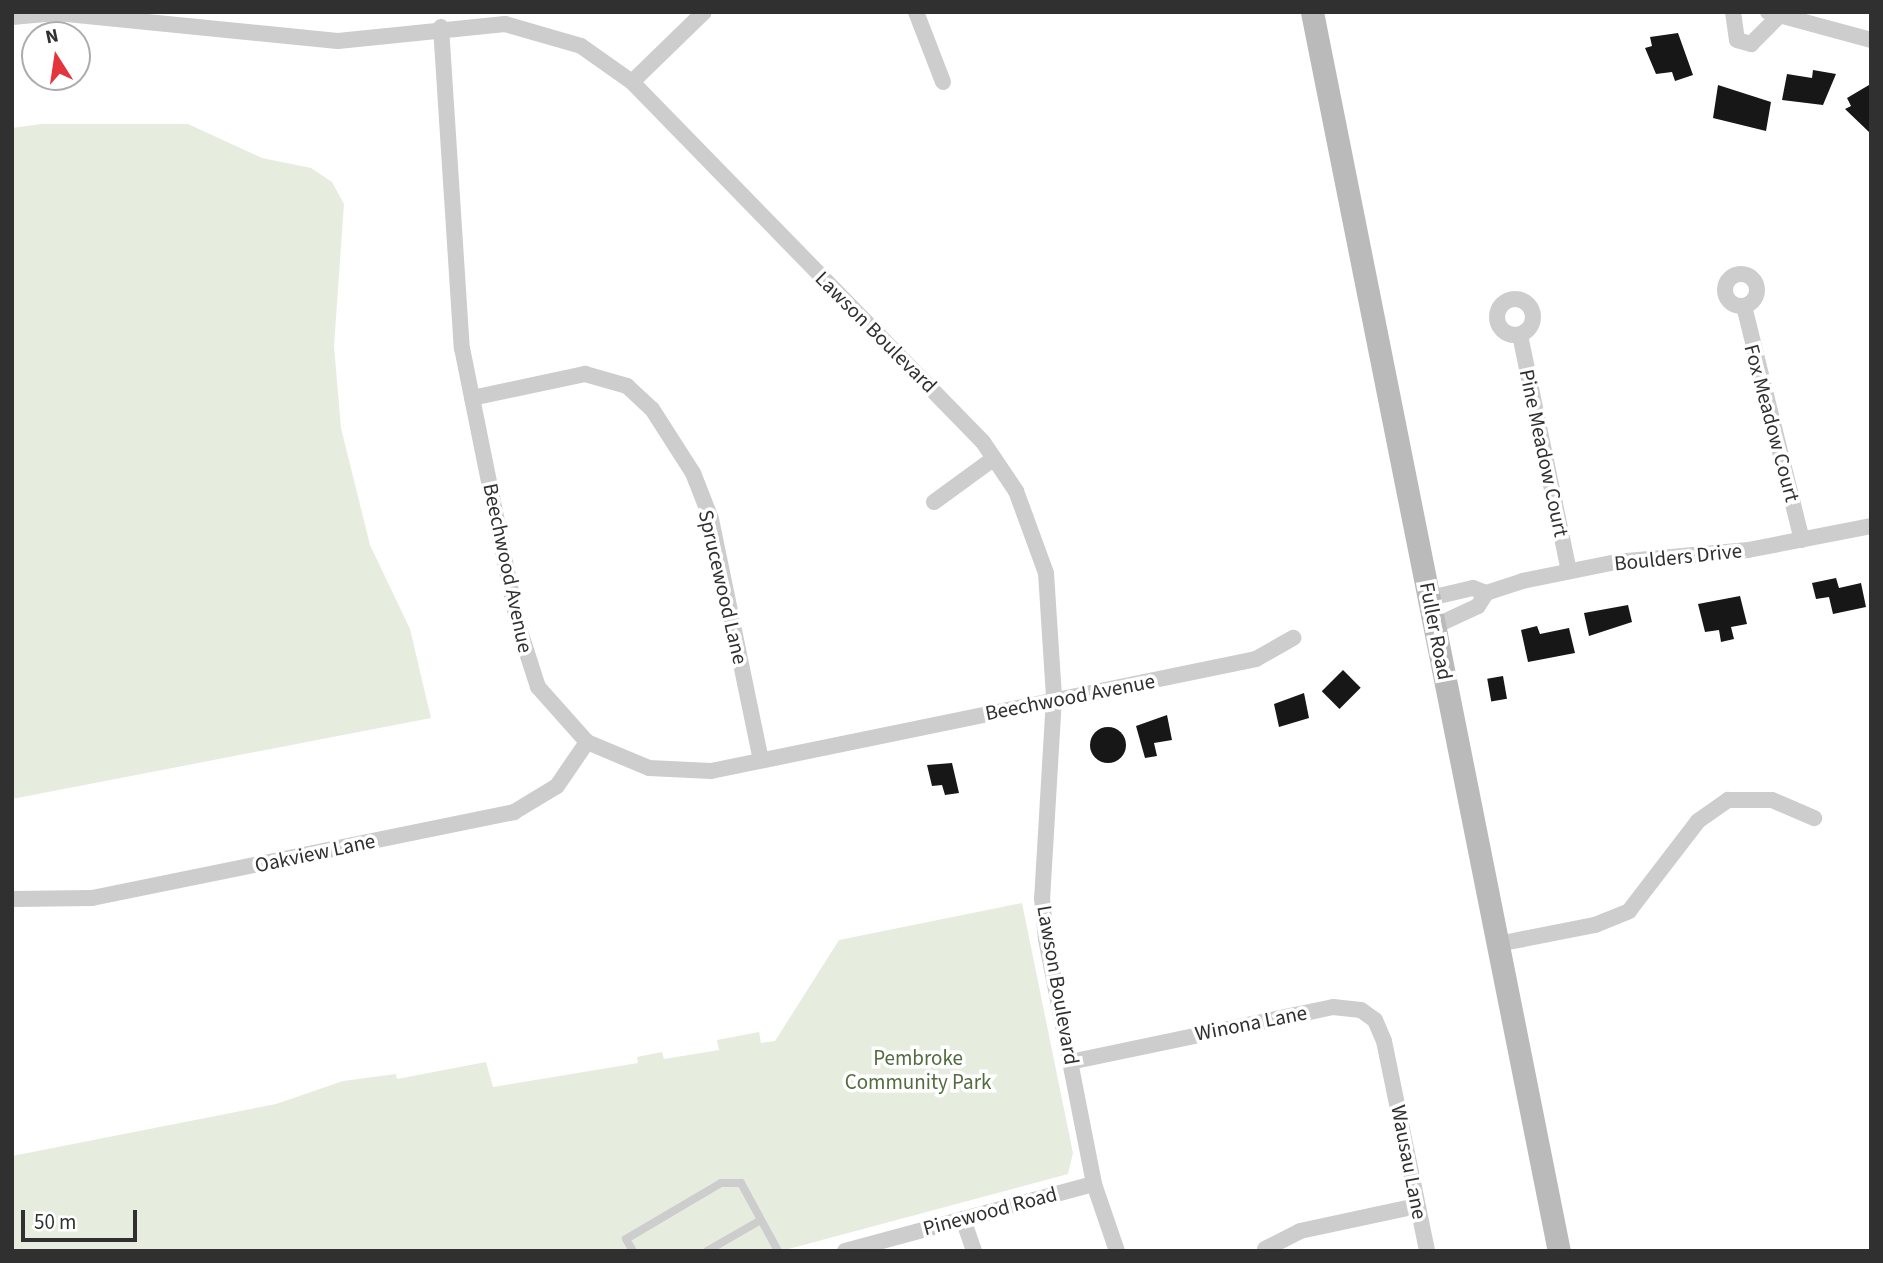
<!DOCTYPE html>
<style>
body{margin:0}
#map{position:relative;width:1883px;height:1263px;overflow:hidden;background:#fff;font-family:"Source Sans 3",sans-serif}
div>[style]{position:absolute}
.green>*{inset:0;background:#e6eddf}
.building>*{inset:0;background:#171717;transform-origin:0 0}
.round{border-radius:50%}
.lane>*{height:8px;margin:-4px;padding:0 4px;transform-origin:4px;border-radius:4px;background:#cdcdcd}
.street>*{height:16px;margin:-8px;padding:0 8px;transform-origin:8px;border-radius:8px;background:#cdcdcd}
.street>.ring{margin:-8px;padding:0;box-sizing:content-box;background:none;border:16px solid #cdcdcd;border-radius:50%}
.secondary>*{height:23px;margin:-11.5px;padding:0 11.5px;transform-origin:11.5px;border-radius:11.5px;background:#bababa}
span{translate:-50% -50%;white-space:nowrap;text-align:center;line-height:1.15;-webkit-text-stroke:7px #fff;paint-order:stroke}
.street-label{font-size:21px;color:#303030}
.park-label{font-size:21px;color:#526c3d}
.frame{position:absolute;inset:0;border:14px solid #303030;pointer-events:none}
.north{position:absolute;left:21px;top:21px;width:70px;height:70px;box-sizing:border-box;background:#fff;border:2px solid #acacac;border-radius:50%;rotate:348deg;font-size:19px;font-weight:700;line-height:28px;text-align:center;color:#303030}
.north::after{content:'';display:block;margin:auto;width:24px;height:32px;background:#e5353c;clip-path:polygon(50% 0,100% 100%,50% 72%,0 100%)}
.scale{position:absolute;left:21px;top:1210px;width:116px;height:32px;box-sizing:border-box;border:4px solid #303030;border-top:0;padding-left:9px;font-size:21px;line-height:24px;white-space:nowrap;color:#303030;-webkit-text-stroke:5px #fff;paint-order:stroke}
</style>
<div id="map">
<div class="green">
<i style="clip-path:polygon(41px 124px,188px 124px,262px 158px,311px 168px,332px 182px,344px 204px,334px 346px,341px 428px,370px 545px,410px 629px,431px 718px,12px 799px,12px 128px)"></i>
<i style="clip-path:polygon(1022px 903px,1073px 1153px,1068px 1174px,781px 1251px,12px 1251px,12px 1156px,276px 1104px,343px 1081px,396px 1074px,397px 1079px,486px 1062px,493px 1087px,638px 1063px,637px 1057px,662px 1052px,664px 1059px,719px 1050px,717px 1040px,759px 1032px,761px 1043px,775px 1041px,839px 940px)"></i>
</div>
<div class="building">
<i style="clip-path:polygon(1678px 33px,1693px 75px,1675px 81px,1672px 72px,1656px 74px,1645px 48px,1652px 46px,1650px 37px)"></i>
<i style="clip-path:polygon(1813px 70px,1836px 74px,1823px 105px,1782px 100px,1787px 74px,1812px 78px)"></i>
<i style="clip-path:polygon(1718px 85px,1771px 102px,1766px 131px,1713px 118px)"></i>
<i style="clip-path:polygon(1869px 85px,1871px 131px,1869px 132px,1845px 109px,1851px 106px,1847px 98px)"></i>
<i style="clip-path:polygon(1836px 578px,1839px 588px,1861px 583px,1866px 607px,1833px 614px,1829px 597px,1816px 599px,1812px 583px)"></i>
<i style="clip-path:polygon(1740px 596px,1747px 624px,1731px 627px,1734px 639px,1721px 642px,1719px 630px,1705px 632px,1698px 604px)"></i>
<i style="clip-path:polygon(1628px 605px,1632px 622px,1589px 636px,1584px 613px)"></i>
<i style="clip-path:polygon(1537px 626px,1540px 634px,1569px 628px,1575px 653px,1528px 662px,1521px 630px)"></i>
<i style="left:1343px;top:670px;width:25px;height:30px;rotate:45deg"></i>
<i style="left:1503px;top:676px;width:23px;height:16px;rotate:80deg"></i>
<i style="clip-path:polygon(1304px 693px,1309px 718px,1279px 727px,1274px 704px)"></i>
<i style="clip-path:polygon(1167px 715px,1172px 740px,1154px 743px,1157px 756px,1145px 758px,1136px 726px)"></i>
<i class="round" style="left:1090px;top:727px;width:36px;height:36px"></i>
<i style="clip-path:polygon(952px 763px,959px 793px,945px 795px,942px 785px,932px 786px,927px 765px)"></i>
</div>
<div class="lane">
<i style="left:633px;top:1251px;width:14px;rotate:-120deg"></i>
<i style="left:626px;top:1239px;width:110px;rotate:-30.5deg"></i>
<i style="left:721px;top:1183px;width:20px"></i>
<i style="left:741px;top:1183px;width:77px;rotate:61.4deg"></i>
<i style="left:707px;top:1251px;width:62px;rotate:-29.9deg"></i>
</div>
<div class="street">
<i style="left:916px;top:12px;width:75px;rotate:68.9deg"></i>
<i style="left:1733px;top:12px;width:28px;rotate:82deg"></i>
<i style="left:1737px;top:40px;width:15px;rotate:16deg"></i>
<i style="left:1751px;top:44px;width:37px;rotate:-45deg"></i>
<i style="left:1768px;top:12px;width:107px;rotate:15.2deg"></i>
<i style="left:12px;top:17px;width:45px;rotate:-5.1deg"></i>
<i style="left:57px;top:13px;width:282px;rotate:5.7deg"></i>
<i style="left:338px;top:41px;width:168px;rotate:-5.8deg"></i>
<i style="left:505px;top:24px;width:79px;rotate:16.1deg"></i>
<i style="left:581px;top:46px;width:62px;rotate:35.2deg"></i>
<i style="left:632px;top:82px;width:503px;rotate:45.73deg"></i>
<i style="left:983px;top:442px;width:59px;rotate:56deg"></i>
<i style="left:1016px;top:491px;width:87px;rotate:69.9deg"></i>
<i style="left:1046px;top:573px;width:125px;rotate:86.3deg"></i>
<i style="left:1054px;top:698px;width:200px;rotate:93.4deg"></i>
<i style="left:1042px;top:898px;width:41px;rotate:84.4deg"></i>
<i style="left:1046px;top:939px;width:250px;rotate:78.9deg"></i>
<i style="left:1094px;top:1184px;width:71px;rotate:71.1deg"></i>
<i style="left:441px;top:27px;width:322px;rotate:86.3deg"></i>
<i style="left:462px;top:348px;width:283px;rotate:78.6deg"></i>
<i style="left:518px;top:625px;width:65px;rotate:72.1deg"></i>
<i style="left:538px;top:687px;width:74px;rotate:48.3deg"></i>
<i style="left:587px;top:742px;width:67px;rotate:22.8deg"></i>
<i style="left:649px;top:768px;width:62px;rotate:2.8deg"></i>
<i style="left:711px;top:771px;width:556px;rotate:-11.61deg"></i>
<i style="left:1256px;top:659px;width:43px;rotate:-29.6deg"></i>
<i style="left:632px;top:82px;width:100px;rotate:-44.2deg"></i>
<i class="ring" style="left:1725px;top:274px;width:16px;height:16px"></i>
<i class="ring" style="left:1497px;top:299px;width:20px;height:20px"></i>
<i style="left:1744px;top:306px;width:241px;rotate:76.1deg"></i>
<i style="left:1520px;top:335px;width:241px;rotate:78.3deg"></i>
<i style="left:472px;top:398px;width:116px;rotate:-12deg"></i>
<i style="left:585px;top:374px;width:44px;rotate:15.9deg"></i>
<i style="left:627px;top:386px;width:34px;rotate:43deg"></i>
<i style="left:652px;top:409px;width:76px;rotate:57.4deg"></i>
<i style="left:693px;top:473px;width:49px;rotate:68.6deg"></i>
<i style="left:711px;top:519px;width:246px;rotate:78.3deg"></i>
<i style="left:934px;top:502px;width:73px;rotate:-36.1deg"></i>
<i style="left:1430px;top:598px;width:44px;rotate:-13.1deg"></i>
<i style="left:1473px;top:588px;width:14px;rotate:21deg"></i>
<i style="left:1435px;top:626px;width:47px;rotate:-24.9deg"></i>
<i style="left:1478px;top:606px;width:15px;rotate:-58deg"></i>
<i style="left:1486px;top:593px;width:38px;rotate:-18deg"></i>
<i style="left:1522px;top:581px;width:96px;rotate:-11.4deg"></i>
<i style="left:1616px;top:562px;width:133px;rotate:-5.2deg"></i>
<i style="left:1748px;top:550px;width:125px;rotate:-11deg"></i>
<i style="left:12px;top:899px;width:80px;rotate:-0.7deg"></i>
<i style="left:92px;top:898px;width:431px;rotate:-11.5deg"></i>
<i style="left:514px;top:812px;width:50px;rotate:-31.2deg"></i>
<i style="left:557px;top:786px;width:53px;rotate:-55.7deg"></i>
<i style="left:1498px;top:944px;width:99px;rotate:-11.1deg"></i>
<i style="left:1595px;top:925px;width:37px;rotate:-22deg"></i>
<i style="left:1629px;top:911px;width:113px;rotate:-52.5deg"></i>
<i style="left:1698px;top:821px;width:37px;rotate:-35deg"></i>
<i style="left:1728px;top:800px;width:44px"></i>
<i style="left:1772px;top:800px;width:46px;rotate:23.2deg"></i>
<i style="left:1070px;top:1062px;width:269px;rotate:-11.8deg"></i>
<i style="left:1333px;top:1007px;width:28px;rotate:6deg"></i>
<i style="left:1361px;top:1010px;width:17px;rotate:36deg"></i>
<i style="left:1375px;top:1020px;width:23px;rotate:67deg"></i>
<i style="left:1384px;top:1041px;width:214px;rotate:78.4deg"></i>
<i style="left:963px;top:1219px;width:34px;rotate:71deg"></i>
<i style="left:1265px;top:1249px;width:39px;rotate:-27deg"></i>
<i style="left:1300px;top:1231px;width:120px;rotate:-12.1deg"></i>
<i style="left:845px;top:1251px;width:258px;rotate:-15.1deg"></i>
</div>
<div class="secondary">
<i style="left:1312px;top:12px;width:1263px;rotate:78.73deg"></i>
</div>
<div class="street-label">
<span style="left:876px;top:332px;rotate:45deg">Lawson Boulevard</span>
<span style="left:1772px;top:423px;rotate:75deg">Fox Meadow Court</span>
<span style="left:1544px;top:453px;rotate:78deg">Pine Meadow Court</span>
<span style="left:1678px;top:557px;rotate:-6deg">Boulders Drive</span>
<span style="left:508px;top:568px;rotate:78deg">Beechwood Avenue</span>
<span style="left:723px;top:587px;rotate:77deg">Sprucewood Lane</span>
<span style="left:1436px;top:631px;rotate:79deg">Fuller Road</span>
<span style="left:1070px;top:697px;rotate:-11deg">Beechwood Avenue</span>
<span style="left:315px;top:853px;rotate:-12deg">Oakview Lane</span>
<span style="left:1058px;top:985px;rotate:80deg">Lawson Boulevard</span>
<span style="left:1251px;top:1023px;rotate:-11deg">Winona Lane</span>
<span style="left:1409px;top:1162px;rotate:79deg">Wausau Lane</span>
<span style="left:990px;top:1211px;rotate:-15deg">Pinewood Road</span>
</div>
<div class="park-label">
<span style="left:918px;top:1070px">Pembroke<br>Community Park</span>
</div>
<div class="frame"></div>
<div class="north">N</div>
<div class="scale">50 m</div>
</div>
